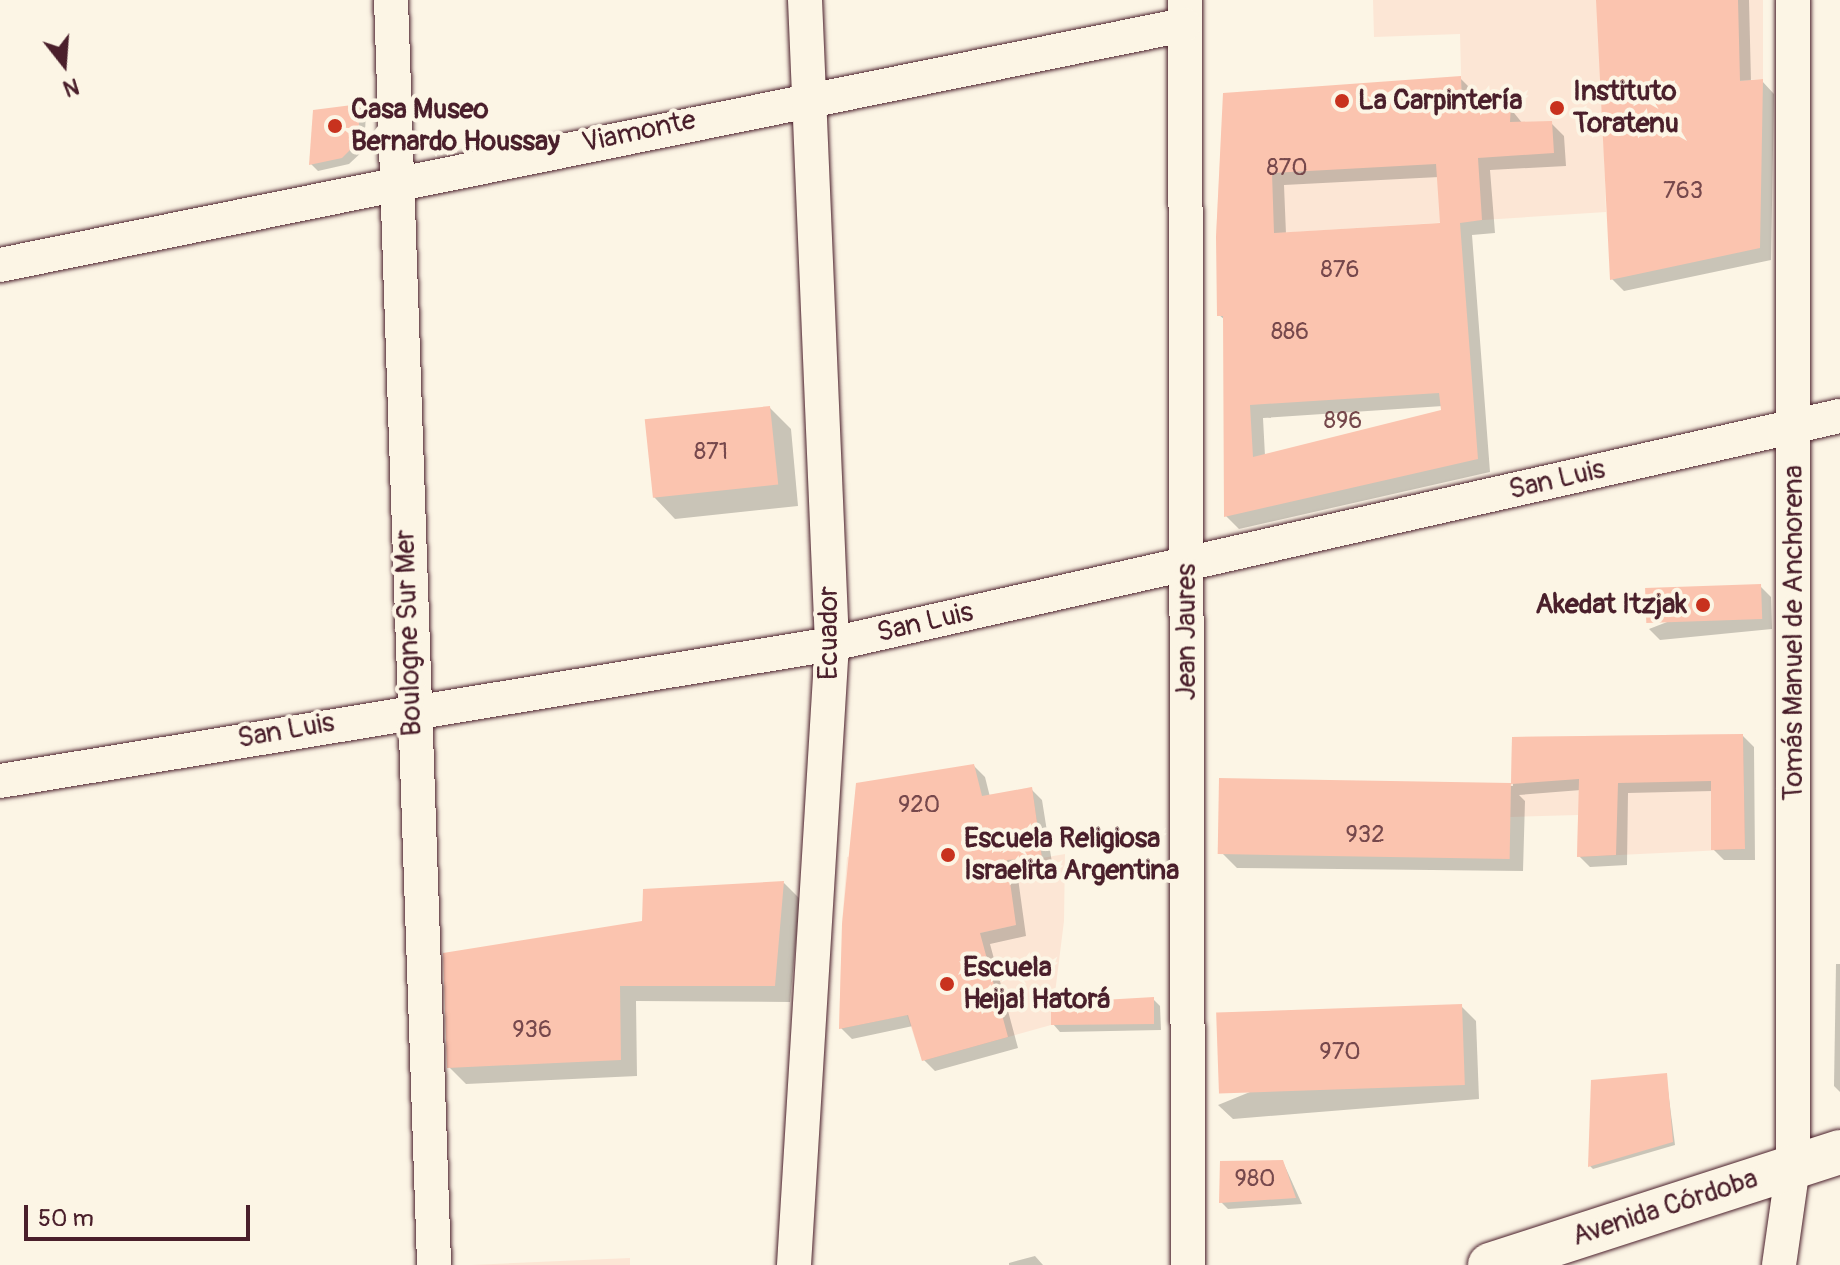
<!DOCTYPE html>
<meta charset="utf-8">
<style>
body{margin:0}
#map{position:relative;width:1840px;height:1265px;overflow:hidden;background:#fcf5e5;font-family:Pangolin,sans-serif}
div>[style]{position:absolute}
.built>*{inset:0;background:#fce6d5}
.shadow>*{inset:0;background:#0003}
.building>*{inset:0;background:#fbc4af;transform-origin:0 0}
.roads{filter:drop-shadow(0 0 2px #4a1f2b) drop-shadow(0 0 2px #4a1f2b)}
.street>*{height:34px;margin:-17px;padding:0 17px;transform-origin:17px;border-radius:17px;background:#fcf5e5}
.primary>*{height:44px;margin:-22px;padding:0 22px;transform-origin:22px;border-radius:22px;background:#fcf5e5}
.dots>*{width:22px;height:22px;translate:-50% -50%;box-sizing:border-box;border:4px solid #fcf5e5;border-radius:50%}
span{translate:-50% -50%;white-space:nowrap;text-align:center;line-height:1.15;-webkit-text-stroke:8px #fcf5e5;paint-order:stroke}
.number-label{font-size:24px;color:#76484c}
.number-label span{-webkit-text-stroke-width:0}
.poi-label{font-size:28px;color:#4a1f2b;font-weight:700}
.left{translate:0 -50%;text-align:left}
.right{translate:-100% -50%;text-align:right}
.street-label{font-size:28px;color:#4a1f2b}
.north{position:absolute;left:24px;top:24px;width:80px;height:80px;-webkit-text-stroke:6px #fcf5e5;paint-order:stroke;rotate:163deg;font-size:22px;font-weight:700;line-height:32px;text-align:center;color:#4a1f2b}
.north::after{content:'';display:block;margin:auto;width:28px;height:36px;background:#4a1f2b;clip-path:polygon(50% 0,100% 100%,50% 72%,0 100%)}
.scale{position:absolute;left:24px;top:1205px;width:226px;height:36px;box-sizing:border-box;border:4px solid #4a1f2b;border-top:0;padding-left:10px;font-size:24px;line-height:28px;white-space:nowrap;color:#4a1f2b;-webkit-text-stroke:6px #fcf5e5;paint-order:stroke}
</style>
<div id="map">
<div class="built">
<i style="clip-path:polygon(1373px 0,1763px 0,1763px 79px,1602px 88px,1606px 212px,1216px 237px,1222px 124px,1462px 109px,1460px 34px,1374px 37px)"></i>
<i style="clip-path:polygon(1743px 734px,1745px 849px,1577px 857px,1578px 815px,1510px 817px,1512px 737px)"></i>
<i style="clip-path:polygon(1032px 787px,1042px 858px,1065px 854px,1064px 921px,1051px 1025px,922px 1061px,907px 1015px,839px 1029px,841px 965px,1016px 925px,1011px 896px,842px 924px,847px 857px,997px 826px,994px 795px)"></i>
<i style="clip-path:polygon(630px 1258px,630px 1265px,471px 1265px)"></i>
</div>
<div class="shadow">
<i style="clip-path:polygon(1598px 0,1749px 0,1751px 82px,1762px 81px,1774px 94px,1771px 260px,1624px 291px,1612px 279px)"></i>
<i style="clip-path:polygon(evenodd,1460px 78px,1473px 91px,1474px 111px,1510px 108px,1523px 124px,1551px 123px,1564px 136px,1566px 166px,1490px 170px,1495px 233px,1472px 235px,1490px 472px,1239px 529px,1226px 516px,1225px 320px,1219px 315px,1225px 95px,1460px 78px,1439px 177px,1442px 225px,1286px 234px,1284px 185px,1439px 177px,1460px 78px,1443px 406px,1443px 411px,1265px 456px,1263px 418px,1443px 406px)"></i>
<i style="clip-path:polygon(359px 106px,366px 113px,364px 150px,349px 164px,318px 171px,311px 164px)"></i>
<i style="clip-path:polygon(770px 408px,791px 429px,798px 506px,675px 519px,654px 497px)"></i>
<i style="clip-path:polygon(1760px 586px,1771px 597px,1772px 629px,1660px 640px,1649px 629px)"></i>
<i style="clip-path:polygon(1743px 736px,1754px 747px,1755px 860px,1724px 860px,1713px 849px,1713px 791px,1628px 793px,1627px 865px,1590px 867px,1579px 856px,1581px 790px,1519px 795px,1525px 801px,1523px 871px,1237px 868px,1222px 853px,1221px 780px,1513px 786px,1514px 739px)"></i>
<i style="clip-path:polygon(974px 766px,985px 777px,990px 797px,1031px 789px,1042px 800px,1053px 869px,1017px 871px,1026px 936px,990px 944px,1018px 1048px,935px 1071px,924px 1060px,913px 1026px,852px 1039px,841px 1028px)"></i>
<i style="clip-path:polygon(784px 883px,800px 899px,790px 1002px,636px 1001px,637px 1076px,466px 1084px,449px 1067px,644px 923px)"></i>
<i style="clip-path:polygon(1836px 964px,1840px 964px,1840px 1092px,1834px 1086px)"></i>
<i style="clip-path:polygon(1153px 999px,1160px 1006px,1161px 1030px,1060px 1032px,1053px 1024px)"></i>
<i style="clip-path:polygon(1461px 1006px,1476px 1021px,1479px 1099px,1233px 1119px,1218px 1105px)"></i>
<i style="clip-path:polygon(1666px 1075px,1675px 1145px,1593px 1169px,1590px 1166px)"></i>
<i style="clip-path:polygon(1283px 1162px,1302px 1204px,1228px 1209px,1221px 1202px)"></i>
<i style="clip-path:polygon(1035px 1256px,1043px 1265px,1009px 1265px,1009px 1263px)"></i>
</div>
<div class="building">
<i style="clip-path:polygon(1596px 0,1738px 0,1740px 81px,1763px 79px,1760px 248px,1610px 280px)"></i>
<i style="clip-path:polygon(evenodd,1461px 76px,1462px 109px,1511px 106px,1510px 122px,1552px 121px,1554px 153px,1478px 158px,1482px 220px,1460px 223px,1478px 459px,1224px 517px,1223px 316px,1217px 316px,1216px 237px,1223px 93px,1461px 76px,1436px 164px,1440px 223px,1274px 233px,1272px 173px,1436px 164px,1461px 76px,1439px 393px,1441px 410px,1253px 457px,1250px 405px,1439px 393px)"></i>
<i style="clip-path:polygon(360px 104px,358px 142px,342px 158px,309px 165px,313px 110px)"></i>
<i style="left:770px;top:406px;width:79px;height:126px;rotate:84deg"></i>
<i style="left:1761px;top:584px;width:35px;height:116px;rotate:88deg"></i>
<i style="clip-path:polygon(1743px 734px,1745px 849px,1711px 850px,1711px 781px,1618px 783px,1616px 855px,1577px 857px,1579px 779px,1511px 784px,1512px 737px)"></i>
<i style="clip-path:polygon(974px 764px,982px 796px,1032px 787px,1042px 858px,1007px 860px,1016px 925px,980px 933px,1008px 1037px,922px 1061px,908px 1015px,839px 1029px,842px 924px,856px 783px)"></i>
<i style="left:1219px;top:778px;width:292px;height:76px;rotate:1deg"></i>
<i style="clip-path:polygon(784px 881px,775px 986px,620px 986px,621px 1060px,447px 1068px,443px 953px,642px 921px,643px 889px)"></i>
<i style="clip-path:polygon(1154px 997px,1154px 1024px,1051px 1025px,1051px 1003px)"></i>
<i style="left:1462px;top:1004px;width:81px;height:246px;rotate:88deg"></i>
<i style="clip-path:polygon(1667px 1073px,1673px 1142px,1588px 1167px,1591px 1080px)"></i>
<i style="clip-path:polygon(1283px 1160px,1296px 1198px,1219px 1203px,1220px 1161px)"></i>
</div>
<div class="roads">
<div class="street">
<i style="left:391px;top:0;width:1266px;rotate:88.05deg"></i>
<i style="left:1185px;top:0;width:1265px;rotate:89.86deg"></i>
<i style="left:0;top:265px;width:1208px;rotate:-11.46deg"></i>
<i style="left:0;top:781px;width:843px;rotate:-9.35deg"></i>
<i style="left:832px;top:644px;width:1033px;rotate:-12.75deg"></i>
<i style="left:794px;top:1265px;width:622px;rotate:-86.5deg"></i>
<i style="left:832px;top:644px;width:645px;rotate:-92.4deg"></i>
<i style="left:1779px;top:1265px;width:99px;rotate:-81.9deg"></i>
<i style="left:1793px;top:1167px;width:1167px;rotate:-90deg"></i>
</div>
<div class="primary">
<i style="left:1490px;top:1265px;width:368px;rotate:-17.9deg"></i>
</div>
</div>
<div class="dots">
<i style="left:1342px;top:101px;background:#c8321e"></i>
<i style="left:1557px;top:108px;background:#c8321e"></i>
<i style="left:335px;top:126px;background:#c8321e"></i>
<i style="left:1703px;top:605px;background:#c8321e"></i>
<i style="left:948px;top:855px;background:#c8321e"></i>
<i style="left:947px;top:984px;background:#c8321e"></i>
</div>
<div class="number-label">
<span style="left:1287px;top:168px">870</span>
<span style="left:1683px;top:191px">763</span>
<span style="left:1340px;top:270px">876</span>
<span style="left:1290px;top:332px">886</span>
<span style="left:1343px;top:421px">896</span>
<span style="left:711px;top:452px">871</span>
<span style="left:919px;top:805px">920</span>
<span style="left:1365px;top:835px">932</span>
<span style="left:532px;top:1030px">936</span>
<span style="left:1340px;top:1052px">970</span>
<span style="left:1255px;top:1179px">980</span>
</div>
<div class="poi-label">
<span class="left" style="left:1573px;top:108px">Instituto<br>Toratenu</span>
<span class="left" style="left:1358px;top:101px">La Carpintería</span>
<span class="left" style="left:351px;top:126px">Casa Museo<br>Bernardo Houssay</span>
<span class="right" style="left:1687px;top:605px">Akedat Itzjak</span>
<span class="left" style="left:964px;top:855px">Escuela Religiosa<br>Israelita Argentina</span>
<span class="left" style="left:963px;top:984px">Escuela<br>Heijal Hatorá</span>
</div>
<div class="street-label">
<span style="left:639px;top:132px;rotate:-12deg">Viamonte</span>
<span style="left:1557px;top:480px;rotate:-13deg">San Luis</span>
<span style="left:925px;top:623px;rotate:-13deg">San Luis</span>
<span style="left:1187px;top:632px;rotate:-90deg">Jean Jaures</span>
<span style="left:409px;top:633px;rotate:-92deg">Boulogne Sur Mer</span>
<span style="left:829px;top:633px;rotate:-90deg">Ecuador</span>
<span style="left:1794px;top:633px;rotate:-90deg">Tomás Manuel de Anchorena</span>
<span style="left:286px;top:731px;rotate:-10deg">San Luis</span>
<span style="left:1665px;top:1208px;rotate:-18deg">Avenida Córdoba</span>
</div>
<div class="north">N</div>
<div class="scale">50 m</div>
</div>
